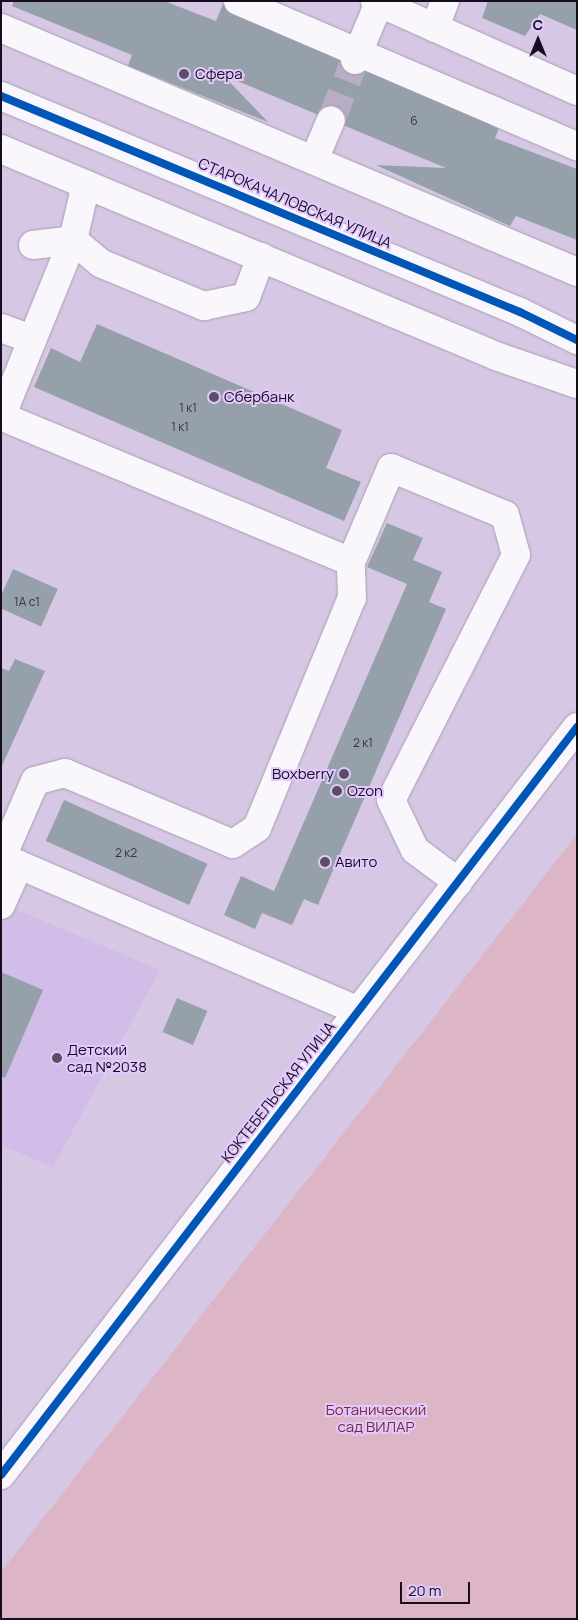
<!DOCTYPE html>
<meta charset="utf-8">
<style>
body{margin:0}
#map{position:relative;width:578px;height:1620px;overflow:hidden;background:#d6c8e4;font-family:Manrope,sans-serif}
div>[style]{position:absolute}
.built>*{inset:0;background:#d2bce8}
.green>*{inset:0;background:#dcb5c7}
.building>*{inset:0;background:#95a0ab;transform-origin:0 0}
.minor-tunnel>*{height:28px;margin-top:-14px;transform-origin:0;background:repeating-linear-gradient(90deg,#b9acc6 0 28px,transparent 0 42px)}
.path>*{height:3px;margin-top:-1.5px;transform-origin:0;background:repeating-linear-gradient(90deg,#cecad1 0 2.5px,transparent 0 6.5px)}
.roads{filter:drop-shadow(0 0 1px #a89db2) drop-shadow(0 0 1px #a89db2)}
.minor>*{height:28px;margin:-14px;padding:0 14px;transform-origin:14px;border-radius:14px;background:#f9f7fb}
.cycleway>*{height:8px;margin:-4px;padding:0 4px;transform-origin:4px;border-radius:4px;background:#0057b8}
.dots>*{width:14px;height:14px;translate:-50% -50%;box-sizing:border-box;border:2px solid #e2c9fd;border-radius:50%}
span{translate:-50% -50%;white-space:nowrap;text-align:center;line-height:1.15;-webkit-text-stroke:4px #e2c9fd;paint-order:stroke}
.number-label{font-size:12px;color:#363242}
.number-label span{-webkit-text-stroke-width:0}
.poi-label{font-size:15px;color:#170d1f}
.left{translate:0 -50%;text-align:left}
.right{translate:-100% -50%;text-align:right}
.street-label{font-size:15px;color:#170d1f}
.park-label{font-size:15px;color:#7b273f}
.frame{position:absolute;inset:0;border:2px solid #170d1f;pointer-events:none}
.north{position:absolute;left:513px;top:15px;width:50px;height:50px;-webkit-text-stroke:4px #e2c9fd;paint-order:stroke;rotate:0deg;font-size:14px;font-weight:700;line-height:20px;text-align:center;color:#170d1f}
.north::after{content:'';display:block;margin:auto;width:18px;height:22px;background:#170d1f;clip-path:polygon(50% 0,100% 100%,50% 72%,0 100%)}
.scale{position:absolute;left:400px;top:1582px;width:70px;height:22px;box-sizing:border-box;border:2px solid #170d1f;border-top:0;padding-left:6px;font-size:15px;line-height:18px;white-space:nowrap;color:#170d1f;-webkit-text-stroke:4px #e2c9fd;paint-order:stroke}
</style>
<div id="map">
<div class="built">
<i style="clip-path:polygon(1px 903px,160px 970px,53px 1167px,1px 1145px)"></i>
</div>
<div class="green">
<i style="clip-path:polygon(577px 834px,577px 1619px,1px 1619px,1px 1572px)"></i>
</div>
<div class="building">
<i style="clip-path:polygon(14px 1px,164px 1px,216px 21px,223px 4px,501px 123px,495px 138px,577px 169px,577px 240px,516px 216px,510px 226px,376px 165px,446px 168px,223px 75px,268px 122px,128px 66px,132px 55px,12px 6px)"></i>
<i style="clip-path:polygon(488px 1px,577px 1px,577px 30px,540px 14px,525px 36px,482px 18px)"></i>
<i style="clip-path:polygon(97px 324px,342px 430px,326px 468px,361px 482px,344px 521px,34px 387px,51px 348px,80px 362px)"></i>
<i style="clip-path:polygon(387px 523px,423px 538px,413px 560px,442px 572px,429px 602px,446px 609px,318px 905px,304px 899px,292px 925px,262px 913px,255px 929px,224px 915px,241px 876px,274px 891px,407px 584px,367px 567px)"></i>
<i style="left:13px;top:569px;width:49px;height:41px;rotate:24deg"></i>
<i style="clip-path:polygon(15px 659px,45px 671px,1px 768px,1px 668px,9px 671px)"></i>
<i style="left:64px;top:800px;width:157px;height:45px;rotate:24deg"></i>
<i style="clip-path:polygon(1px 972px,43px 990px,5px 1078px,1px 1076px)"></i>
<i style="left:177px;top:998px;width:33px;height:37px;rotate:23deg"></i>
</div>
<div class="minor-tunnel">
<i style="left:331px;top:120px;width:65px;rotate:-68.2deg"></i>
</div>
<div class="path">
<i style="left:1px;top:59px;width:626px;rotate:22.96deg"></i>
<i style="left:1px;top:189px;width:57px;rotate:21.6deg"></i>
<i style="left:106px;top:232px;width:76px;rotate:24.9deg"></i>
<i style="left:270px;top:306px;width:334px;rotate:23.1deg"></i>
<i style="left:535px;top:535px;width:42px;rotate:-2.7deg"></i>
<i style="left:432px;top:830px;width:224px;rotate:-49.7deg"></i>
<i style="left:202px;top:918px;width:54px;rotate:-67.2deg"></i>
<i style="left:341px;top:976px;width:121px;rotate:-59.6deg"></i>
<i style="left:61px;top:1187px;width:255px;rotate:-61.7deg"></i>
<i style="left:1px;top:1189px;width:60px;rotate:-1.9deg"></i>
<i style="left:61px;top:1187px;width:161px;rotate:-15.8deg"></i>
<i style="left:1px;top:1420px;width:508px;rotate:-52.12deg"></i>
</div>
<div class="roads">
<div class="minor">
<i style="left:238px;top:1px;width:369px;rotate:23.2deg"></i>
<i style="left:375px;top:1px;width:221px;rotate:24deg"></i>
<i style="left:1px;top:28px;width:626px;rotate:22.96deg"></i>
<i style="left:435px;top:28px;width:29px;rotate:-70deg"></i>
<i style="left:355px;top:60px;width:62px;rotate:-67.2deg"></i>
<i style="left:1px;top:96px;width:562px;rotate:22.6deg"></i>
<i style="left:520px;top:312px;width:64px;rotate:26.2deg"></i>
<i style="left:1px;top:149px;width:537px;rotate:22.69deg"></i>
<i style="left:496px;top:356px;width:86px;rotate:19.1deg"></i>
<i style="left:314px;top:160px;width:43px;rotate:-67deg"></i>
<i style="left:33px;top:245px;width:40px;rotate:-7.1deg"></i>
<i style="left:73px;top:240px;width:35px;rotate:40deg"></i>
<i style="left:100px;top:263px;width:113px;rotate:22.5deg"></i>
<i style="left:204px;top:306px;width:43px;rotate:-12.1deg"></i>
<i style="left:246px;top:297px;width:43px;rotate:-69.4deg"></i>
<i style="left:1px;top:328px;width:32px;rotate:20deg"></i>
<i style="left:1px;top:417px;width:191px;rotate:-67.9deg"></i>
<i style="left:73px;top:240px;width:57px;rotate:-76.9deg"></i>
<i style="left:3px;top:417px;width:377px;rotate:22.6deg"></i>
<i style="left:1px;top:857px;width:389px;rotate:23.3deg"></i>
<i style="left:2px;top:857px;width:83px;rotate:-66.5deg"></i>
<i style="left:35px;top:781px;width:31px;rotate:-15deg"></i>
<i style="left:65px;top:773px;width:182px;rotate:22.9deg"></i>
<i style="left:233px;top:844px;width:29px;rotate:-34deg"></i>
<i style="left:257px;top:828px;width:249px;rotate:-67.6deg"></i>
<i style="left:352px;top:598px;width:36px;rotate:-92deg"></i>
<i style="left:351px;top:562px;width:102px;rotate:-66.9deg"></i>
<i style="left:391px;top:468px;width:123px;rotate:22.4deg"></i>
<i style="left:505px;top:515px;width:41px;rotate:74.6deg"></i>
<i style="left:516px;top:555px;width:275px;rotate:117deg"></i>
<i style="left:391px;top:800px;width:55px;rotate:64.4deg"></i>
<i style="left:415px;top:850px;width:54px;rotate:36.7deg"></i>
<i style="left:1px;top:905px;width:44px;rotate:-65.8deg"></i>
<i style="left:1px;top:1475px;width:944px;rotate:-52.4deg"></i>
</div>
</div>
<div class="cycleway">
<i style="left:1px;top:96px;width:562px;rotate:22.6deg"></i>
<i style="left:520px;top:312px;width:64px;rotate:26.2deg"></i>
<i style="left:1px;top:1475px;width:944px;rotate:-52.4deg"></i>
</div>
<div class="dots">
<i style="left:184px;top:74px;background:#5a4e64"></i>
<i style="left:214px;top:397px;background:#5a4e64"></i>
<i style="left:344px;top:774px;background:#5a4e64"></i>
<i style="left:337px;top:791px;background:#5a4e64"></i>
<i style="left:325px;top:862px;background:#5a4e64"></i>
<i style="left:57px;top:1058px;background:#5a4e64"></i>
</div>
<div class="number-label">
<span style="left:414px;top:121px">6</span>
<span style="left:188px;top:408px">1 к1</span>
<span style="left:180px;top:427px">1 к1</span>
<span style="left:27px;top:602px">1А с1</span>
<span style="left:363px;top:743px">2 к1</span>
<span style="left:126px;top:853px">2 к2</span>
</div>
<div class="poi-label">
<span class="left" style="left:195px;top:74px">Сфера</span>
<span class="left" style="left:224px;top:397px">Сбербанк</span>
<span class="right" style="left:334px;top:774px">Boxberry</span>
<span class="left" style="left:347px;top:791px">Ozon</span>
<span class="left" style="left:335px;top:862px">Авито</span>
<span class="left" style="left:67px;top:1058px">Детский<br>сад №2038</span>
</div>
<div class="street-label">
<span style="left:295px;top:203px;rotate:23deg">СТАРОКАЧАЛОВСКАЯ УЛИЦА</span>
<span style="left:278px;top:1092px;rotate:-52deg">КОКТЕБЕЛЬСКАЯ УЛИЦА</span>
</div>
<div class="park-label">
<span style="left:376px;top:1418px">Ботанический<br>сад ВИЛАР</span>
</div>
<div class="frame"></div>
<div class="north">С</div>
<div class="scale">20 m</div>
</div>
